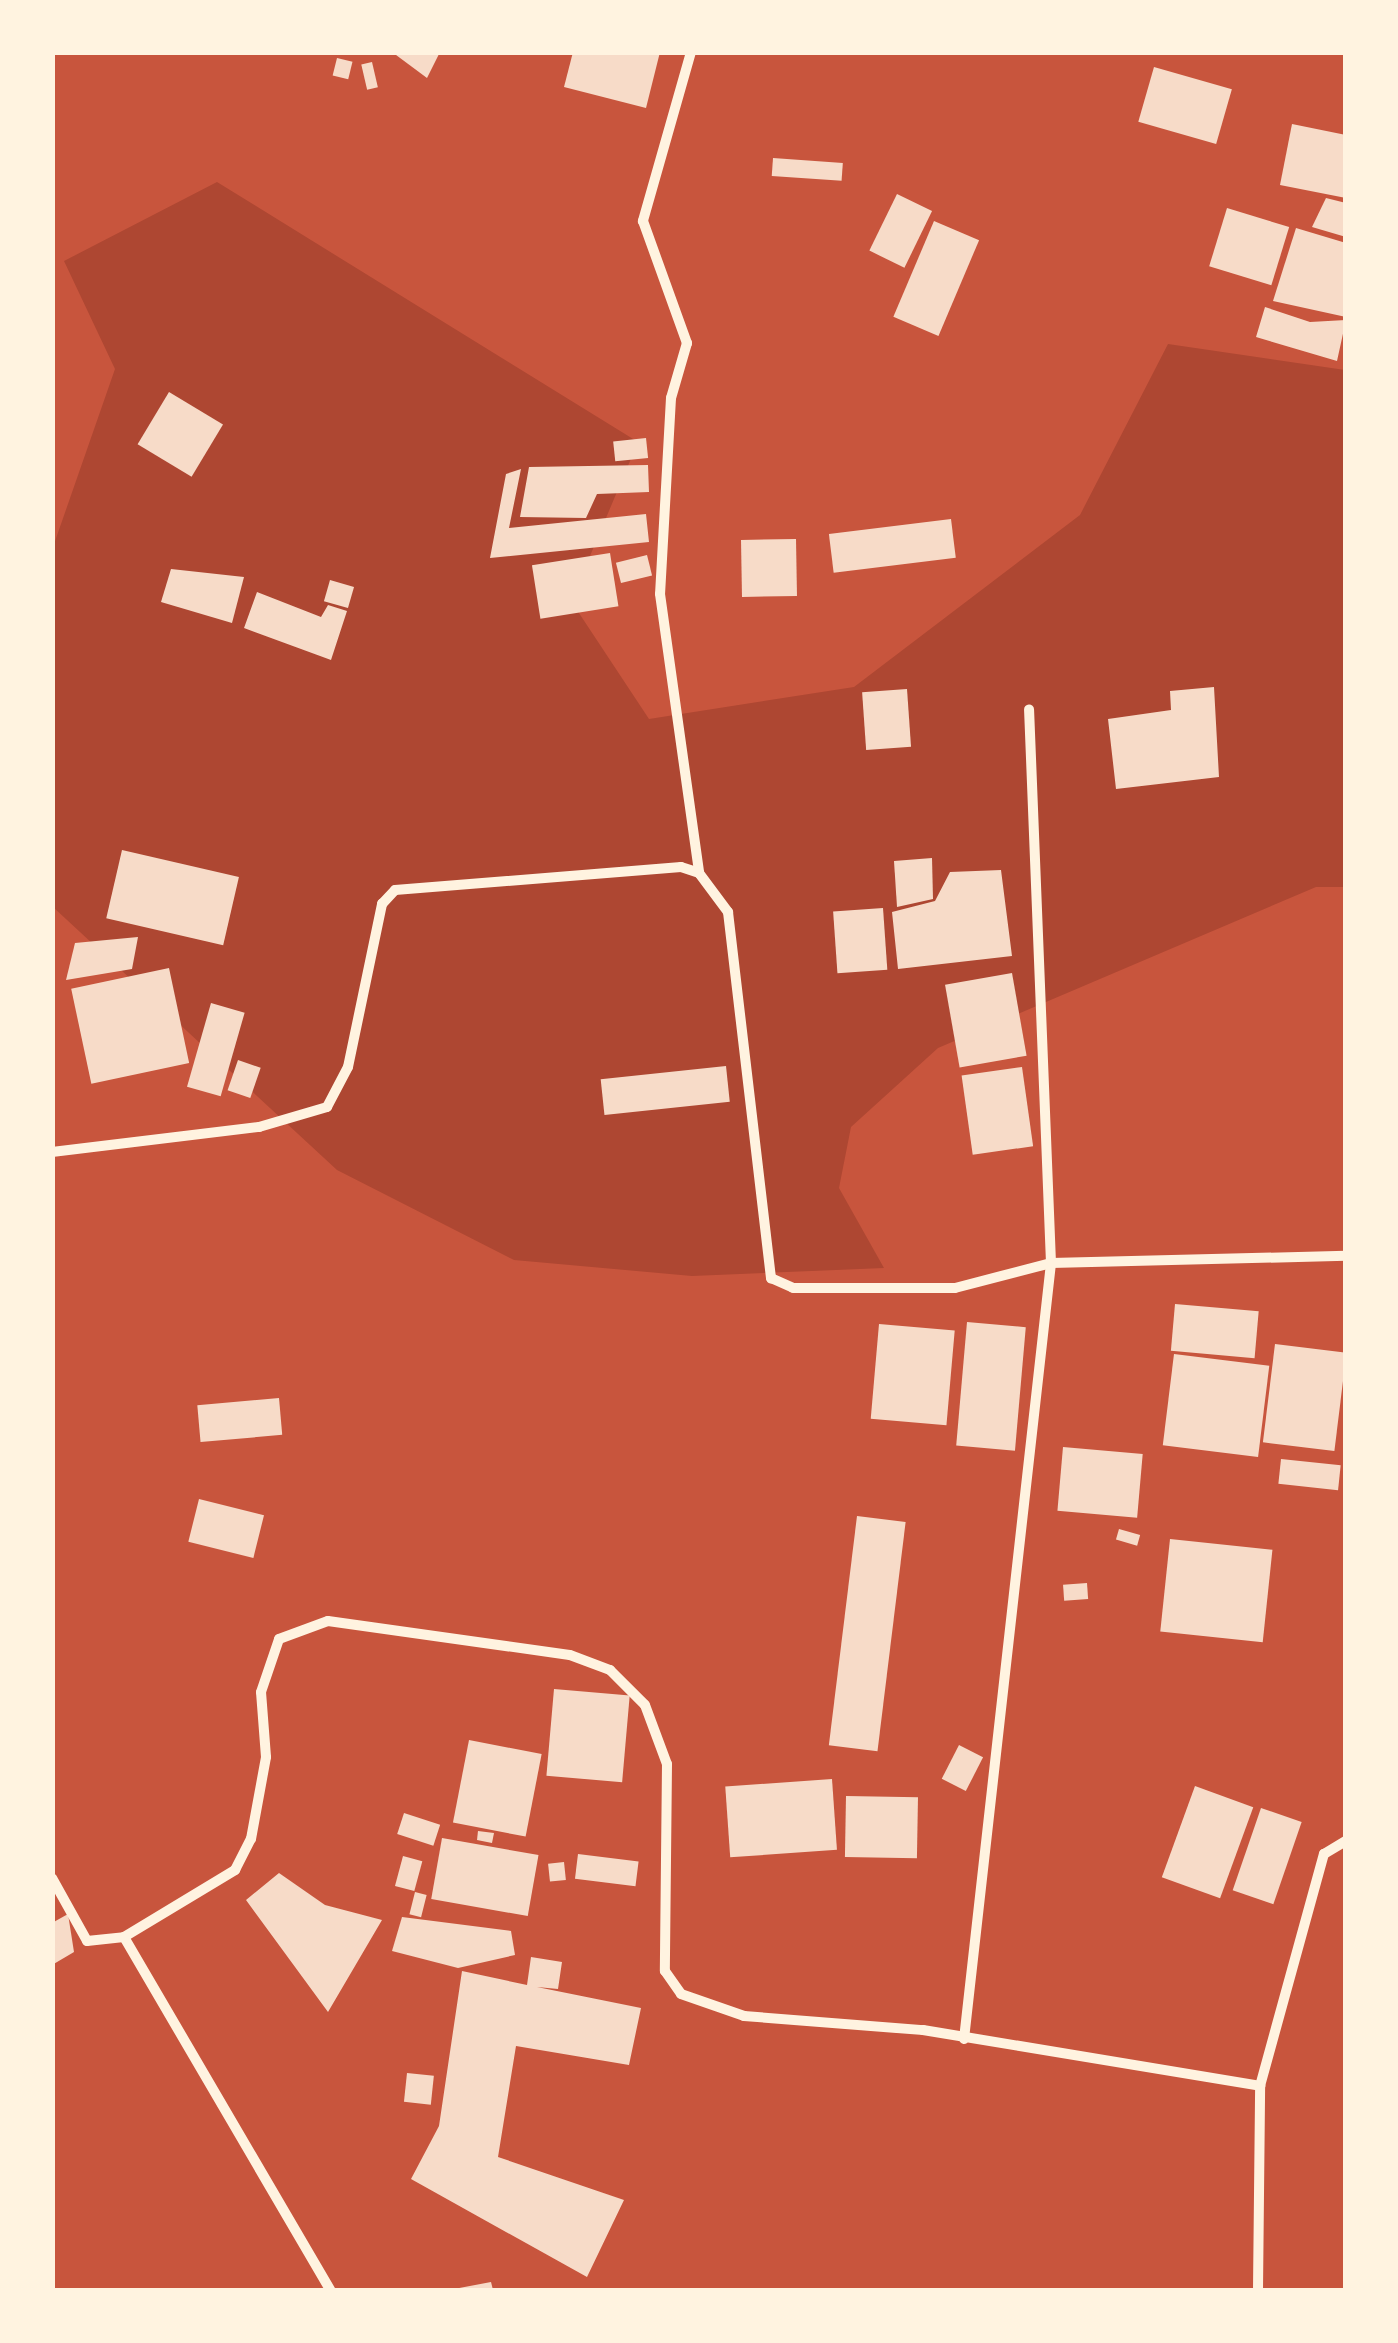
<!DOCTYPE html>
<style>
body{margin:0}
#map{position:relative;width:1398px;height:2343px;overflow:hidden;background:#c8553d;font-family:"Times New Roman",serif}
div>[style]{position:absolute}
.green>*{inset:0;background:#ae4732}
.building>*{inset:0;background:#f7dbc8;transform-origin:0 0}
.minor>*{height:10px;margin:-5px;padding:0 5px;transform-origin:5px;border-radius:5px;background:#fff3e0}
span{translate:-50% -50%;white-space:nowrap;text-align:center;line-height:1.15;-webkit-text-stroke:8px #fff3e0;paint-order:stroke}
.frame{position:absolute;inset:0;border:55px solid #fff3e0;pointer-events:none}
</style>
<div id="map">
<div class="green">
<i style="clip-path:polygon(217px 182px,638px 442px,571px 601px,649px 719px,854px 687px,1080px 515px,1168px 344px,1345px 370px,1345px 887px,1316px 887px,938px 1048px,851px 1127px,839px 1188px,884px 1268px,692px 1276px,514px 1260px,337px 1170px,53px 907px,53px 547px,115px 369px,64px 261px)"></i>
</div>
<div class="building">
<i style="clip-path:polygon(392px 52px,440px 52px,427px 78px)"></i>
<i style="clip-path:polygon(573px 52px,660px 52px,646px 108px,564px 87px)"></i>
<i style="left:337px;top:58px;width:16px;height:18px;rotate:14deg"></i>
<i style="left:372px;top:62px;width:26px;height:11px;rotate:77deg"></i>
<i style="left:1154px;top:67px;width:81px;height:57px;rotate:16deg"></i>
<i style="clip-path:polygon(1292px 124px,1346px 135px,1346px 198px,1280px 185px)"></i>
<i style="left:773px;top:158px;width:70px;height:18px;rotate:4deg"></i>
<i style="left:897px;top:194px;width:39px;height:63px;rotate:26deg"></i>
<i style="clip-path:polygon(1326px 198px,1346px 203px,1346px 237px,1312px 227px)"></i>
<i style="left:1227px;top:208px;width:65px;height:61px;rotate:17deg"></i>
<i style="left:934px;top:221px;width:49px;height:104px;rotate:23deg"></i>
<i style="clip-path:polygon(1296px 228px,1346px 243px,1346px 317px,1273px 301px)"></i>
<i style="clip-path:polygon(1265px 307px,1310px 322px,1346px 320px,1337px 361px,1256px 337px)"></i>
<i style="left:169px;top:392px;width:63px;height:61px;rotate:31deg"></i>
<i style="left:646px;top:438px;width:20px;height:33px;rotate:84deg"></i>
<i style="clip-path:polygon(648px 465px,649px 492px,597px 494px,586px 518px,520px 517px,529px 467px)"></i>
<i style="clip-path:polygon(521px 469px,509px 528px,646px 514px,649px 542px,490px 558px,506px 474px)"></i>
<i style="left:951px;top:519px;width:39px;height:123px;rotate:83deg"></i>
<i style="left:796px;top:539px;width:57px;height:55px;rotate:89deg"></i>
<i style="left:610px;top:553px;width:54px;height:79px;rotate:81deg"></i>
<i style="left:647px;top:555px;width:21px;height:32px;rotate:76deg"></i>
<i style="clip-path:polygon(171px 569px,244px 577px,232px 623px,161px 602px)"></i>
<i style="left:330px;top:580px;width:25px;height:22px;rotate:16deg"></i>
<i style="clip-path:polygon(257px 592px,321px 617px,328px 605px,347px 611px,331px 660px,244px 628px)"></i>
<i style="clip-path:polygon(1214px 687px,1219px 777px,1116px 789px,1108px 719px,1171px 710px,1170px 691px)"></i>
<i style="left:907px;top:689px;width:58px;height:45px;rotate:86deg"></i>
<i style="left:122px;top:850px;width:120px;height:70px;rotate:13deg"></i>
<i style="clip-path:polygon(932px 858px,933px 899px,897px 907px,894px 861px)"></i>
<i style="clip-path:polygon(1001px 870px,1012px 956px,898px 969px,892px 912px,935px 901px,950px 872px)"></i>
<i style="left:883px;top:908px;width:62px;height:50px;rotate:86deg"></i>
<i style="clip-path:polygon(138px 937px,132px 969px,66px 980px,75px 943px)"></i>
<i style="left:169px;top:968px;width:97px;height:100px;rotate:78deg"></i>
<i style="left:1012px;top:973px;width:84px;height:68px;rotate:80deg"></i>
<i style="left:211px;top:1003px;width:35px;height:87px;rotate:16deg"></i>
<i style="left:238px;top:1060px;width:24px;height:32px;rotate:19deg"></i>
<i style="left:726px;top:1066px;width:36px;height:126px;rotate:84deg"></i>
<i style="left:1022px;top:1067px;width:80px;height:61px;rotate:82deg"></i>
<i style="left:1175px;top:1304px;width:84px;height:47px;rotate:5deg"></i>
<i style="left:967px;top:1322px;width:59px;height:124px;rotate:5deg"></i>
<i style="left:879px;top:1324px;width:76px;height:95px;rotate:5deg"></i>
<i style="left:1275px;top:1344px;width:72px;height:99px;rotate:7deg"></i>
<i style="left:1174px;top:1354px;width:96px;height:92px;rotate:7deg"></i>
<i style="left:279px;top:1398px;width:37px;height:82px;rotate:85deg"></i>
<i style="left:1063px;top:1447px;width:80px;height:64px;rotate:5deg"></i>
<i style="left:1281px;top:1459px;width:60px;height:25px;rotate:6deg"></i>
<i style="left:199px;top:1499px;width:67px;height:44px;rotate:14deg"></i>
<i style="left:857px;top:1516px;width:49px;height:231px;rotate:7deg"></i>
<i style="left:1119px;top:1529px;width:22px;height:11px;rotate:16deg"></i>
<i style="left:1170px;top:1539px;width:103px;height:93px;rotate:6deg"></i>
<i style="left:1087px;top:1583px;width:16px;height:24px;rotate:86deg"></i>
<i style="left:554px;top:1689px;width:76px;height:87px;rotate:5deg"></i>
<i style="left:469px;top:1740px;width:74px;height:84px;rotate:11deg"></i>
<i style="left:959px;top:1745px;width:27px;height:38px;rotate:27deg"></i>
<i style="left:832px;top:1779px;width:71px;height:107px;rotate:86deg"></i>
<i style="left:1195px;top:1786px;width:62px;height:97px;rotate:20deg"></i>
<i style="left:846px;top:1796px;width:72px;height:61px;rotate:1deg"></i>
<i style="left:1261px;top:1808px;width:43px;height:87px;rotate:19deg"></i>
<i style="left:404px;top:1813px;width:38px;height:22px;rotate:18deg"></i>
<i style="clip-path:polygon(478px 1831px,494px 1833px,492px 1843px,477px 1840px)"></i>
<i style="left:442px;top:1838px;width:98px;height:62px;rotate:10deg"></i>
<i style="left:578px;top:1854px;width:61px;height:25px;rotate:7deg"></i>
<i style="left:403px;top:1856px;width:20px;height:31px;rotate:15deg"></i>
<i style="left:564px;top:1862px;width:18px;height:16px;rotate:84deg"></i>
<i style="clip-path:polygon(279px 1873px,325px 1905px,382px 1920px,328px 2012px,246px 1900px)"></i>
<i style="left:415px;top:1892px;width:12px;height:23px;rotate:14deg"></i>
<i style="clip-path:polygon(68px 1914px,74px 1952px,52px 1965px,52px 1923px)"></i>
<i style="clip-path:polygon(402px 1917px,511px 1931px,515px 1955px,458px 1968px,392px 1951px)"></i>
<i style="clip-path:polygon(531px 1957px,562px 1962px,558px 1989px,537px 1987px,641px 2008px,629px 2065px,516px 2046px,498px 2157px,624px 2200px,587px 2277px,411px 2179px,439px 2126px,462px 1971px,527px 1985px)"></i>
<i style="left:407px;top:2073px;width:27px;height:29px;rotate:6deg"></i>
<i style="clip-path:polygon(491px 2282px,493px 2290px,454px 2290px,454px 2289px)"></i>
</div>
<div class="minor">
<i style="left:691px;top:52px;width:176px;rotate:105.9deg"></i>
<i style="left:643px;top:221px;width:130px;rotate:70.2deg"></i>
<i style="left:687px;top:343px;width:57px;rotate:106.2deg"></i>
<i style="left:671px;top:398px;width:196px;rotate:93.2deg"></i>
<i style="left:660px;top:594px;width:282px;rotate:82deg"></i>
<i style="left:52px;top:1152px;width:209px;rotate:-6.9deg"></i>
<i style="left:259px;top:1127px;width:71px;rotate:-16.4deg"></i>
<i style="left:327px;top:1107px;width:45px;rotate:-62.3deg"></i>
<i style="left:348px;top:1067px;width:167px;rotate:-78.2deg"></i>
<i style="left:382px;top:904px;width:19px;rotate:-47deg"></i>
<i style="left:395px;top:890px;width:287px;rotate:-4.6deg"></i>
<i style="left:681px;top:867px;width:19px;rotate:18deg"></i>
<i style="left:699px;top:873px;width:49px;rotate:53.4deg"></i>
<i style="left:728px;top:912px;width:369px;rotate:83.3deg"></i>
<i style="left:771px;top:1278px;width:24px;rotate:24deg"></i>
<i style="left:793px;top:1288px;width:162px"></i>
<i style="left:955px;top:1288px;width:99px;rotate:-14.6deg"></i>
<i style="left:1051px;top:1263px;width:295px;rotate:-1.4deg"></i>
<i style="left:52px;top:1878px;width:72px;rotate:60.9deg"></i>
<i style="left:87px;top:1941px;width:37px;rotate:-6deg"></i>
<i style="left:124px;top:1937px;width:130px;rotate:-31.1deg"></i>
<i style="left:235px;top:1870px;width:35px;rotate:-63deg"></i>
<i style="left:251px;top:1839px;width:83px;rotate:-79.6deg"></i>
<i style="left:266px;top:1757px;width:65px;rotate:-94.4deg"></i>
<i style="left:261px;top:1692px;width:56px;rotate:-71.2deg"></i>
<i style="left:279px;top:1639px;width:52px;rotate:-20.2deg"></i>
<i style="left:328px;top:1621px;width:244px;rotate:8deg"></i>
<i style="left:570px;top:1655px;width:43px;rotate:20.6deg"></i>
<i style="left:610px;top:1670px;width:49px;rotate:45deg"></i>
<i style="left:645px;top:1705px;width:63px;rotate:69.6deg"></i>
<i style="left:667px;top:1764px;width:207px;rotate:90.6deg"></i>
<i style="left:665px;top:1971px;width:28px;rotate:55deg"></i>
<i style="left:681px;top:1994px;width:67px;rotate:19.2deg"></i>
<i style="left:744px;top:2016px;width:180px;rotate:4.5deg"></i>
<i style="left:923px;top:2030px;width:342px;rotate:9.4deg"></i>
<i style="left:124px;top:1937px;width:409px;rotate:59.7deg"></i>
<i style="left:964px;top:2039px;width:781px;rotate:-83.6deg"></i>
<i style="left:1051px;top:1263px;width:554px;rotate:-92.27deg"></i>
<i style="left:1258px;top:2290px;width:204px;rotate:-89.4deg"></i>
<i style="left:1260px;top:2086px;width:241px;rotate:-74.6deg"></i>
<i style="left:1324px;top:1854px;width:26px;rotate:-31deg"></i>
</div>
<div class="frame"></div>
</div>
